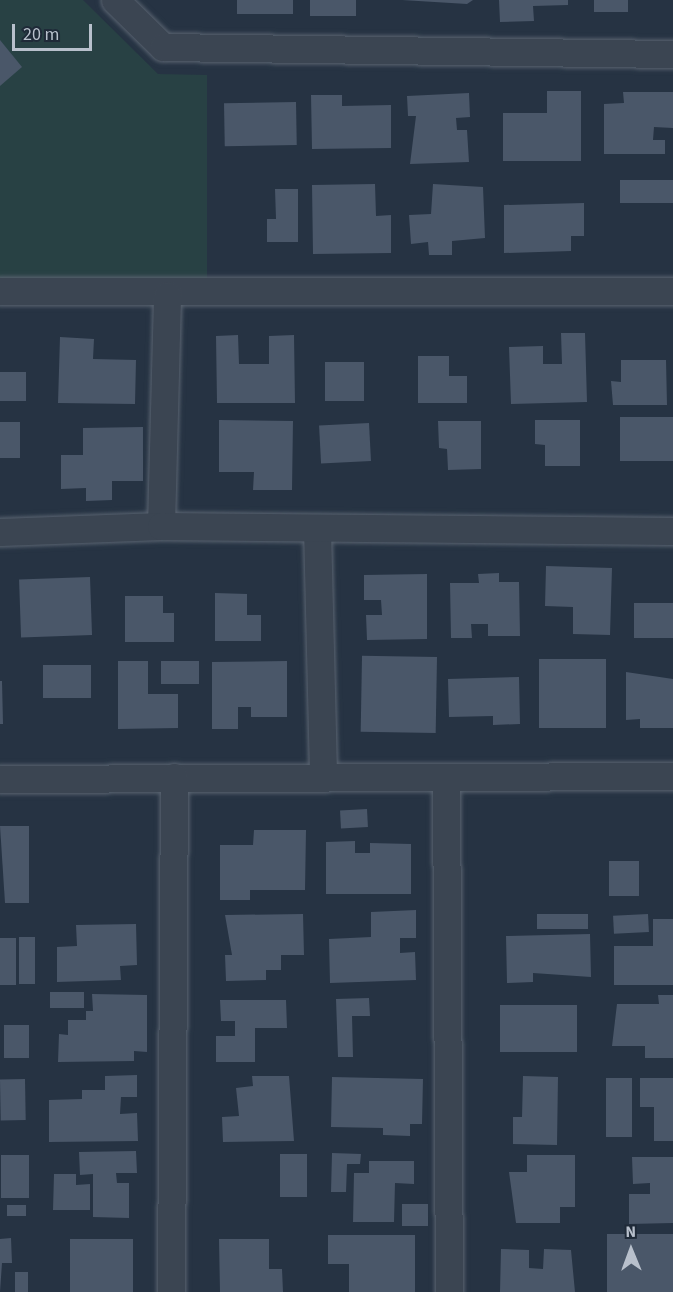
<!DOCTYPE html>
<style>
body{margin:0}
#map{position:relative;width:673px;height:1292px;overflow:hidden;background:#263343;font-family:"Source Sans 3",sans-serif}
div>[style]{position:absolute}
.green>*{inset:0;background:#284144}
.building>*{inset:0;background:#4a5769;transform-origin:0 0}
.roads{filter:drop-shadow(0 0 2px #596370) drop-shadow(0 0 2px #596370)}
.minor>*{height:27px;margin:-13.5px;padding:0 13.5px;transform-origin:13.5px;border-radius:13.5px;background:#3b4552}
span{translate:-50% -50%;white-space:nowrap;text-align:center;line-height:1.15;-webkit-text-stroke:4.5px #1f2a38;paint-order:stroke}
.north{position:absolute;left:601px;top:1220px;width:60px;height:60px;-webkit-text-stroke:4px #1f2a38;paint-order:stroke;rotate:359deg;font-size:16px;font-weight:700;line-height:24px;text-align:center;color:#b8c0cc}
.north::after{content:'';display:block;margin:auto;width:21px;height:27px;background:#b8c0cc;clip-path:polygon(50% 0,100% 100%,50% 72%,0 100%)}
.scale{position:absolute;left:12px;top:24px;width:80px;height:27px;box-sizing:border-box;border:3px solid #b8c0cc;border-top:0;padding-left:8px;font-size:18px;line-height:21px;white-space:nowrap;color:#b8c0cc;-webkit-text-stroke:4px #1f2a38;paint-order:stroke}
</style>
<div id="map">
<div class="green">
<i style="clip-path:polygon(0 0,83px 0,158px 74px,207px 75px,207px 284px,0 280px)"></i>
</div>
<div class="building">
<i style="left:237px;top:0;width:56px;height:14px"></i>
<i style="left:310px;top:0;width:46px;height:16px"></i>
<i style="clip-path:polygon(402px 0,473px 0,467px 4px)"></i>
<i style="clip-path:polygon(499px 0,568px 0,568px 5px,533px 6px,534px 21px,500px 22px)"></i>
<i style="left:594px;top:0;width:34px;height:12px"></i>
<i style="clip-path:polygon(0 40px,22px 67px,0 86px)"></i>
<i style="clip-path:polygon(547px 91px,581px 91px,581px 161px,503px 161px,503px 113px,547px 113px)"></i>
<i style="clip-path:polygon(623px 92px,673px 92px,673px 128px,654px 127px,653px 140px,665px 140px,665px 154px,604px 154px,604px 104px,624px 103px)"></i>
<i style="clip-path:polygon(469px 93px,470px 117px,456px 118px,457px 130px,467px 130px,469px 162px,410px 164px,416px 116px,408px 116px,407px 96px)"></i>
<i style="clip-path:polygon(311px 95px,342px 95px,342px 106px,391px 105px,391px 148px,312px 149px)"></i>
<i style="left:296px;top:102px;width:43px;height:72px;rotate:89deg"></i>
<i style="left:673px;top:180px;width:23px;height:53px;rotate:90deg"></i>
<i style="clip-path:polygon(375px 184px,376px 216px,391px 215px,391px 253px,313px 254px,312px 185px)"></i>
<i style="clip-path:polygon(433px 184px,483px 187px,485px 238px,452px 241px,452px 255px,429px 255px,428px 242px,411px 244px,409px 215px,431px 214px)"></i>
<i style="clip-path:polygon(275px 189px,298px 189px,298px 242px,267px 242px,267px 219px,276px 219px)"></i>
<i style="clip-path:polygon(584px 203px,584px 236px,571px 236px,571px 251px,504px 253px,504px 205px)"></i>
<i style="clip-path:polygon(561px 333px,585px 333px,587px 402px,511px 404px,509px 347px,543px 346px,543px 364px,562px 364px)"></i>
<i style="clip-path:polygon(238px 335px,239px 364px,269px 364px,269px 336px,294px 335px,295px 403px,217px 403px,216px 336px)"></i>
<i style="clip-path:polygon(60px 337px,94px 339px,93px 359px,136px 360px,135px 404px,58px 403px)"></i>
<i style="clip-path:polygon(418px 356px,449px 356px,449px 376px,467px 376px,467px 403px,418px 403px)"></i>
<i style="clip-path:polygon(621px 360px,666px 360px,667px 405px,613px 405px,611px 381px,621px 382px)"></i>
<i style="left:325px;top:362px;width:39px;height:39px"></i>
<i style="left:0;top:372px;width:26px;height:29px"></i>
<i style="left:620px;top:417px;width:53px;height:44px"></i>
<i style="clip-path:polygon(219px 420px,293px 421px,292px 490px,253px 490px,254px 472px,219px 472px)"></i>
<i style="clip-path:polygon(535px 420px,580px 420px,580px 466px,545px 466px,545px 445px,535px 444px)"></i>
<i style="clip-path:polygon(438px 421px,481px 421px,481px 469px,448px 470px,447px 449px,439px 448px)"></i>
<i style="left:0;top:422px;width:20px;height:36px"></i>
<i style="left:369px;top:423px;width:38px;height:50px;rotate:87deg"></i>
<i style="clip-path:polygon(143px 427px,143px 481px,112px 481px,112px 500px,86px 501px,86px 488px,61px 489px,61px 455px,83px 455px,83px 428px)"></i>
<i style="clip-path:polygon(546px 566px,612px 568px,610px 635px,573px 634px,573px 607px,545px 606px)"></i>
<i style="clip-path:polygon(499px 573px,499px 582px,519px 582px,520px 636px,488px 636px,488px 624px,471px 624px,472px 638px,451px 638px,450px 583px,479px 583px,478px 574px)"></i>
<i style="clip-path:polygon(427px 574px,427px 639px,367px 640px,366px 615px,382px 615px,381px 600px,364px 600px,364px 575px)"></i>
<i style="left:90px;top:577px;width:58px;height:71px;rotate:88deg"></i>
<i style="clip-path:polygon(215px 593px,247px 594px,247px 615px,261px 615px,261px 641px,215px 641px)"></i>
<i style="clip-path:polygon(125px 596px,163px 596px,163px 613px,174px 613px,174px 642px,125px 642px)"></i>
<i style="left:634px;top:603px;width:39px;height:35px"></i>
<i style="left:437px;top:657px;width:76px;height:75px;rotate:91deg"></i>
<i style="left:539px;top:659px;width:67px;height:69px"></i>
<i style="clip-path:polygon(118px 661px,148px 661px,148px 694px,178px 694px,178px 728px,118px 729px)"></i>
<i style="left:199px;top:661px;width:23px;height:38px;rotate:90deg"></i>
<i style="clip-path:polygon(287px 661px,287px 717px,251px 717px,251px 707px,238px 707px,238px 729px,212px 729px,212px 662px)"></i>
<i style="left:43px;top:665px;width:48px;height:33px"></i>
<i style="clip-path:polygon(626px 672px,673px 679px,673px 728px,640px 728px,640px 719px,626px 720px)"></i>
<i style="clip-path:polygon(519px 677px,520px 724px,493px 725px,493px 716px,449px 717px,448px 679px)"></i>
<i style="clip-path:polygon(0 681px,2px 681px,3px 724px,0 724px)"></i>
<i style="left:367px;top:809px;width:18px;height:27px;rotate:87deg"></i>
<i style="clip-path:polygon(0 826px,29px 826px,29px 903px,5px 903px)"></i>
<i style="clip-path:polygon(254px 830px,306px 830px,305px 890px,250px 890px,250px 900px,220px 900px,220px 845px,253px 845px)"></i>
<i style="clip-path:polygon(355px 841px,355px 853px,370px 853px,370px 843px,411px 844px,411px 894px,326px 894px,326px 842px)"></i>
<i style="left:609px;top:861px;width:30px;height:35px"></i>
<i style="clip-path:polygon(416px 910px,416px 938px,400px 938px,400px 953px,415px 952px,416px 980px,330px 983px,329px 939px,371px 937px,371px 912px)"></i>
<i style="clip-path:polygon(303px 914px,304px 955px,281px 955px,281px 970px,266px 970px,266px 980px,226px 981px,225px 955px,232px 955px,225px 915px)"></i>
<i style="left:588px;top:914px;width:15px;height:51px;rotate:90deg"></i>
<i style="left:648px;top:914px;width:18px;height:35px;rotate:87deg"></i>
<i style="clip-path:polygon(653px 919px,673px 919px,673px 985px,614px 985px,614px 946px,653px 946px)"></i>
<i style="clip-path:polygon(136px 924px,137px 965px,120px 966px,121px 980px,57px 982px,57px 947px,77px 946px,76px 925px)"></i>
<i style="clip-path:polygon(590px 934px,591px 977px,533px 973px,533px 982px,507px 983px,506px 936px)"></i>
<i style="left:19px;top:937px;width:16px;height:47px"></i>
<i style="left:0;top:938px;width:16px;height:47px"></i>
<i style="left:84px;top:992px;width:16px;height:34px;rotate:90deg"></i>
<i style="clip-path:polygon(92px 994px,147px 995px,147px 1052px,134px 1051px,134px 1061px,58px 1062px,59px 1034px,68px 1035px,68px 1020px,86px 1020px,86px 1011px,93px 1011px)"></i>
<i style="clip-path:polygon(658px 995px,673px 995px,673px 1058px,645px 1058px,645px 1046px,612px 1046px,617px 1004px,659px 1004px)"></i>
<i style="clip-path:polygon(369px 998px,370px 1016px,352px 1016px,353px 1057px,338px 1057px,336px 999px)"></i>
<i style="clip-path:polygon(220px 1000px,286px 1000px,287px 1028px,255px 1028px,255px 1062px,216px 1062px,216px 1036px,235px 1036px,235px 1021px,221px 1021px)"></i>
<i style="left:577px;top:1005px;width:47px;height:77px;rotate:90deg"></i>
<i style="left:4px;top:1025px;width:25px;height:33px"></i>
<i style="clip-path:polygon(137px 1075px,137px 1097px,121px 1097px,120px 1114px,137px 1113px,138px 1141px,49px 1142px,49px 1100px,82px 1099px,82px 1090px,105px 1090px,105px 1076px)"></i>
<i style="clip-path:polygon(252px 1076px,289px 1076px,294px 1141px,223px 1142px,222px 1117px,239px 1116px,236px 1088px,253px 1086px)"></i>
<i style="clip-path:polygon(523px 1076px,558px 1077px,557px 1145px,513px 1144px,513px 1117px,522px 1117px)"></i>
<i style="clip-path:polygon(332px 1077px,423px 1079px,422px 1124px,410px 1124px,410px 1136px,383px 1135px,383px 1128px,331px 1127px)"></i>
<i style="left:606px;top:1078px;width:26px;height:59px"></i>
<i style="clip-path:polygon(640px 1078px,673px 1078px,673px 1141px,654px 1141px,654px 1107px,640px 1107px)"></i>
<i style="left:25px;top:1079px;width:41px;height:25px;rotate:89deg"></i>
<i style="clip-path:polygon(136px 1151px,137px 1173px,116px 1173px,117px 1183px,129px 1183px,129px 1218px,93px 1217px,93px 1174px,80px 1175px,79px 1152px)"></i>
<i style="clip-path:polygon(332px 1153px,361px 1154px,360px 1164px,347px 1164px,346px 1192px,331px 1192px)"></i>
<i style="left:280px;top:1154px;width:27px;height:43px"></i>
<i style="left:29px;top:1155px;width:43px;height:28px;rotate:90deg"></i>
<i style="clip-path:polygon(527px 1155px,575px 1155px,575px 1207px,560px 1207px,560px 1223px,516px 1223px,509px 1172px,527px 1172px)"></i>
<i style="clip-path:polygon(632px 1157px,673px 1157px,673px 1223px,629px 1224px,629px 1194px,650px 1194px,650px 1183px,633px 1184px)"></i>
<i style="clip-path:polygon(369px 1161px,414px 1161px,414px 1184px,395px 1183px,394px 1222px,353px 1222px,354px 1173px,369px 1173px)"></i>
<i style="clip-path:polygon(54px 1174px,76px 1174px,76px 1185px,90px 1184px,90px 1210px,53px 1210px)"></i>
<i style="left:402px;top:1204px;width:26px;height:22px"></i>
<i style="left:26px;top:1205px;width:11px;height:19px;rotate:90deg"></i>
<i style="left:673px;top:1234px;width:58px;height:66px;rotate:90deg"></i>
<i style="clip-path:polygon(328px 1235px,415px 1235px,415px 1292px,349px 1292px,349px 1264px,328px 1264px)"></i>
<i style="clip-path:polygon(11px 1238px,12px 1263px,2px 1263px,0 1292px,0 1239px)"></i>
<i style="left:70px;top:1239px;width:63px;height:53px"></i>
<i style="clip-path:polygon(219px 1239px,269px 1239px,269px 1269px,282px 1269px,283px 1292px,220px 1292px)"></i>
<i style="clip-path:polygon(501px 1249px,529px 1250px,529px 1268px,543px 1269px,544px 1249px,571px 1250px,575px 1292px,500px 1292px)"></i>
<i style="left:15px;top:1272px;width:13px;height:20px"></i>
</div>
<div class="roads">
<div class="minor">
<i style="left:115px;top:0;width:67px;rotate:44.4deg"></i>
<i style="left:163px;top:47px;width:510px;rotate:0.79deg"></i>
<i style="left:0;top:291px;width:673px"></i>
<i style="left:161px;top:526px;width:231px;rotate:-88.5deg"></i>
<i style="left:317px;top:528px;width:250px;rotate:88.6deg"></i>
<i style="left:0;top:532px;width:161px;rotate:-2.1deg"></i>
<i style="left:161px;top:526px;width:512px;rotate:0.56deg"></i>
<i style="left:446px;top:778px;width:514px;rotate:89.67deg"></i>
<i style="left:0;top:779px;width:673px;rotate:-0.26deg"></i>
<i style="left:171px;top:1292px;width:515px;rotate:-89.67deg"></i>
</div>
</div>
<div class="north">N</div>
<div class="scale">20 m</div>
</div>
